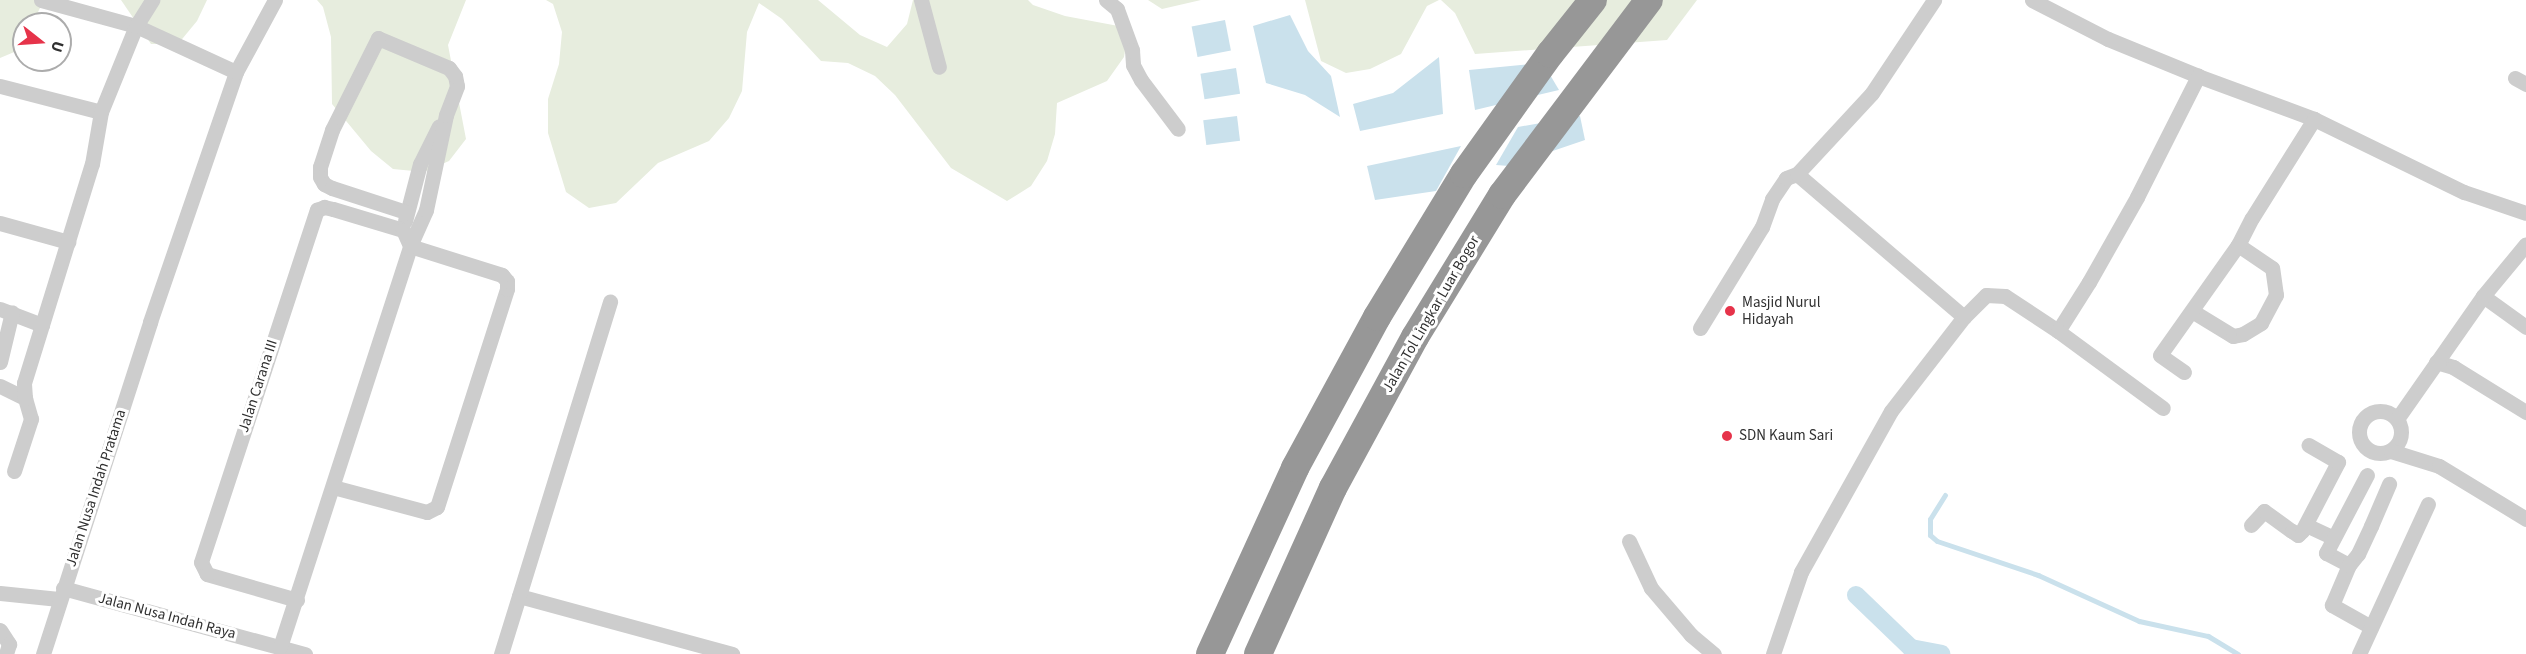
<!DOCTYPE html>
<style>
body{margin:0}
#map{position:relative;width:2526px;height:654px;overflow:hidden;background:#fff;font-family:"Source Sans 3",sans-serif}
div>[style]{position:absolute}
.green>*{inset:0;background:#e7edde}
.water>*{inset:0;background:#cae1ec;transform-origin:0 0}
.stream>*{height:5px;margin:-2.5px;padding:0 2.5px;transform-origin:2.5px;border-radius:2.5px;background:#cae1ec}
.canal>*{height:18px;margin:-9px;padding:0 9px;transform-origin:9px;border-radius:9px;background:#cae1ec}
.minor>*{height:15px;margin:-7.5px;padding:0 7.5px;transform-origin:7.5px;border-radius:7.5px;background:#cdcdcd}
.minor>.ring{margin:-7.5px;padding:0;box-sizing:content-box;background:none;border:15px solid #cdcdcd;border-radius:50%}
.motorway>*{height:28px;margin:-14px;padding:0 14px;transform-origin:14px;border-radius:14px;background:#979797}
.dots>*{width:16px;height:16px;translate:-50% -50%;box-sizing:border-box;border:3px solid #fff;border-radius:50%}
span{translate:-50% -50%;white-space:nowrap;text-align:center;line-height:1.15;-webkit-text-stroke:6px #fff;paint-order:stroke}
.poi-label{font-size:15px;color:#303030}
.left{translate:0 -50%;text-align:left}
.street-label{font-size:15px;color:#303030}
.north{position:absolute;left:12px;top:12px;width:60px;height:60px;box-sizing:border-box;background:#fff;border:2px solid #acacac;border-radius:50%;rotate:107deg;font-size:16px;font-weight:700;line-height:24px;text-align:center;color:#303030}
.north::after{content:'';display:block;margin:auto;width:21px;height:27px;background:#e6334a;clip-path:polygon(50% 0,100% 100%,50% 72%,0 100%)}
</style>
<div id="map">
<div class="green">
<i style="clip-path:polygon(0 0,44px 0,32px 24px,24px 24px,24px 39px,19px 50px,0 58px)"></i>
<i style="clip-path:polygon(121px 0,207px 0,197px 21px,178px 44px,151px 44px)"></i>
<i style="clip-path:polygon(317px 0,466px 0,448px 45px,466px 139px,449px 161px,424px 172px,393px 169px,371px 151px,332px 104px,331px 37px,323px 7px)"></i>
<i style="clip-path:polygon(546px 0,818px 0,860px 35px,887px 47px,907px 24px,913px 0,1028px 0,1033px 5px,1065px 16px,1129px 28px,1124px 57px,1107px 81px,1057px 103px,1055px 134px,1047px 161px,1031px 186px,1007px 201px,951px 168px,895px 95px,875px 76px,848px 63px,821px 61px,782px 19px,759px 3px,747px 32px,742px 91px,729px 118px,709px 141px,658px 163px,616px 203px,589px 208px,566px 192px,548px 133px,548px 99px,559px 64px,562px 32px,553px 4px)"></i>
<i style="clip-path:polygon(1148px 0,1201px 0,1162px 9px)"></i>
<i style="clip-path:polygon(1305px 0,1439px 0,1427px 6px,1401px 54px,1370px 69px,1346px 73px,1321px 61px)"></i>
<i style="clip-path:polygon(1441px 0,1697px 0,1667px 40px,1475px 54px,1455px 13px)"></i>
</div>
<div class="water">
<i style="clip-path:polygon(1290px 15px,1308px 51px,1331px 76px,1340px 117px,1305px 95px,1266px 83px,1253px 26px)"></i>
<i style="left:1225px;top:20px;width:31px;height:34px;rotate:79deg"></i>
<i style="clip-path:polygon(1439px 57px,1443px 114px,1360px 131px,1353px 104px,1393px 93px)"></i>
<i style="clip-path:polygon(1543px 63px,1559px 90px,1475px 110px,1469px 70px)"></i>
<i style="left:1236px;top:68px;width:26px;height:36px;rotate:81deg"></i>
<i style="left:1237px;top:116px;width:25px;height:34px;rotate:83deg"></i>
<i style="clip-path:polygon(1580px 116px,1585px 140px,1509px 166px,1496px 165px,1518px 127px)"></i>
<i style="clip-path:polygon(1461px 146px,1436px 191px,1375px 200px,1367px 166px)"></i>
</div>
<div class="stream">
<i style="left:1945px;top:495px;width:28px;rotate:122deg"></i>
<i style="left:1930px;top:519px;width:16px;rotate:90deg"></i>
<i style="left:1930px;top:535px;width:9px;rotate:41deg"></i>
<i style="left:1937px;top:541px;width:107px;rotate:18.6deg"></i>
<i style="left:2038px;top:575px;width:111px;rotate:24.5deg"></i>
<i style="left:2139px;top:621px;width:71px;rotate:12.3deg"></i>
<i style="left:2208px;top:636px;width:35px;rotate:31deg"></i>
</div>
<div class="canal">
<i style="left:1856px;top:595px;width:76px;rotate:43.9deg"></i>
<i style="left:1911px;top:648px;width:31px;rotate:11deg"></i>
</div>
<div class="minor">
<i style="left:41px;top:0;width:98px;rotate:15.3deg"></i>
<i style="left:136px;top:26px;width:110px;rotate:24.7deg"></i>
<i style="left:921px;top:0;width:69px;rotate:75deg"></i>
<i style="left:1106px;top:0;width:14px;rotate:39deg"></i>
<i style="left:1117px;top:9px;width:44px;rotate:69.9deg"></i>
<i style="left:1132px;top:50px;width:15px;rotate:86deg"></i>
<i style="left:1133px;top:65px;width:17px;rotate:62deg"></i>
<i style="left:1141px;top:80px;width:61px;rotate:52.9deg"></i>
<i style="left:2032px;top:0;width:85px;rotate:27.2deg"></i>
<i style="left:2108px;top:39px;width:97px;rotate:22.3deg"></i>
<i style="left:2198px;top:76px;width:124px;rotate:20.3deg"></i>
<i style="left:2314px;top:119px;width:167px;rotate:26deg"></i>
<i style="left:2464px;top:192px;width:65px;rotate:18.7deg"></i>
<i style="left:2515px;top:78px;width:13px;rotate:29deg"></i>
<i style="left:0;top:86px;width:104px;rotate:14.4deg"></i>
<i style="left:1797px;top:174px;width:220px;rotate:40.6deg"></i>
<i style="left:405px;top:221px;width:59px;rotate:-75.3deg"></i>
<i style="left:420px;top:164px;width:42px;rotate:-63.4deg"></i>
<i style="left:0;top:223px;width:71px;rotate:15.6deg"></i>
<i style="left:2483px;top:296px;width:53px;rotate:35.8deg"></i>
<i style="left:0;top:309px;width:45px;rotate:20.9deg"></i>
<i style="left:2192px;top:311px;width:48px;rotate:31.4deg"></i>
<i style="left:2233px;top:336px;width:10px;rotate:-11deg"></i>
<i style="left:2243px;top:334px;width:21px;rotate:-31deg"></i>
<i style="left:2261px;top:323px;width:32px;rotate:-62deg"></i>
<i style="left:2276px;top:295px;width:27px;rotate:-98deg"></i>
<i style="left:2272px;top:268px;width:41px;rotate:-145.9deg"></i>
<i style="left:1700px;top:328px;width:119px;rotate:-58.5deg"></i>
<i style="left:1762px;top:227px;width:30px;rotate:-70deg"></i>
<i style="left:1772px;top:199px;width:25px;rotate:-56deg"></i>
<i style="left:1786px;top:178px;width:12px;rotate:-20deg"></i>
<i style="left:1797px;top:174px;width:110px;rotate:-47.2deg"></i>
<i style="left:1872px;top:93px;width:112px;rotate:-56.3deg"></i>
<i style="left:2058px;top:331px;width:58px;rotate:-57.7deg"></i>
<i style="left:2089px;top:282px;width:98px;rotate:-60.5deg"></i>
<i style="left:2137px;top:197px;width:136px;rotate:-63.2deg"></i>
<i style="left:0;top:362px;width:51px;rotate:-76.5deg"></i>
<i style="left:2436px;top:362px;width:18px;rotate:16deg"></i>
<i style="left:2453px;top:367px;width:86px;rotate:31.7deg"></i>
<i style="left:2184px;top:372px;width:29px;rotate:-145deg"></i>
<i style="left:2160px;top:355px;width:135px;rotate:-54.7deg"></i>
<i style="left:2238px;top:245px;width:30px;rotate:-63deg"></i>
<i style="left:2252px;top:218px;width:117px;rotate:-57.9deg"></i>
<i style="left:0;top:386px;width:28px;rotate:26deg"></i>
<i class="ring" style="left:2359px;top:411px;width:27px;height:27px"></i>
<i style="left:2397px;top:419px;width:150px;rotate:-55deg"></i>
<i style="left:2483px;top:296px;width:67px;rotate:-50.4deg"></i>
<i style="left:2391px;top:451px;width:50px;rotate:17.4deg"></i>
<i style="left:2439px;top:466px;width:102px;rotate:31.3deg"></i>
<i style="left:14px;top:471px;width:55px;rotate:-71.9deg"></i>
<i style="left:31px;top:419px;width:22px;rotate:-106deg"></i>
<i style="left:25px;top:398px;width:15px;rotate:-94deg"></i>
<i style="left:24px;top:383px;width:229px;rotate:-72.8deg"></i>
<i style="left:92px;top:164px;width:53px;rotate:-80.2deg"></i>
<i style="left:101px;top:112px;width:93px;rotate:-67.9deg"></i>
<i style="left:136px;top:26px;width:31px;rotate:-58deg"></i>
<i style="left:333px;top:487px;width:97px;rotate:14.9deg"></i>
<i style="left:427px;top:512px;width:11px;rotate:-27deg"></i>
<i style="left:437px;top:507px;width:229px;rotate:-72.2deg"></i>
<i style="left:507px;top:289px;width:8px;rotate:-90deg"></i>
<i style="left:507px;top:281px;width:8px;rotate:-130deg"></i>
<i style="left:502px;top:275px;width:96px;rotate:-162.5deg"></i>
<i style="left:2251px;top:525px;width:19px;rotate:-47deg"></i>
<i style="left:2264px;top:511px;width:34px;rotate:36deg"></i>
<i style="left:2292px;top:531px;width:7px;rotate:34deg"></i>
<i style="left:2298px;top:535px;width:6px;rotate:-45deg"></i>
<i style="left:2302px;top:531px;width:78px;rotate:-62.4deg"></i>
<i style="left:2338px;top:462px;width:34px;rotate:-150deg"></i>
<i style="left:2306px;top:525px;width:29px;rotate:25deg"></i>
<i style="left:1629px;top:541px;width:52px;rotate:64.9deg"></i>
<i style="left:1651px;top:588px;width:62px;rotate:49.6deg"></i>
<i style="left:1691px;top:635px;width:30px;rotate:40deg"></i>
<i style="left:2349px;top:565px;width:26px;rotate:-152deg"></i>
<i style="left:2326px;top:553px;width:88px;rotate:-62.3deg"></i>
<i style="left:63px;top:588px;width:251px;rotate:15.3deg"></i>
<i style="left:0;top:593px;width:59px;rotate:5.8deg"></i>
<i style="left:519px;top:596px;width:221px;rotate:15.2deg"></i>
<i style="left:297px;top:600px;width:94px;rotate:-163.9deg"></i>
<i style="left:207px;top:574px;width:13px;rotate:-117deg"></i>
<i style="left:201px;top:562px;width:371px;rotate:-71.8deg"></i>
<i style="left:317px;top:210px;width:8px;rotate:-23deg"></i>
<i style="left:324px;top:207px;width:9px;rotate:13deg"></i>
<i style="left:333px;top:209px;width:73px;rotate:16.7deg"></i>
<i style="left:403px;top:230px;width:17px;rotate:66deg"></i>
<i style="left:2371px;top:627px;width:45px;rotate:-150.6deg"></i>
<i style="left:2332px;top:605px;width:43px;rotate:-67deg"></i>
<i style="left:2349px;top:565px;width:14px;rotate:-51deg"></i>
<i style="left:2358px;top:554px;width:31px;rotate:-65deg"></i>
<i style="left:2371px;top:526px;width:46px;rotate:-66.8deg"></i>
<i style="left:0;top:630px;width:17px;rotate:57deg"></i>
<i style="left:9px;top:644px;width:10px;rotate:107deg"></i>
<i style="left:280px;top:647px;width:422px;rotate:-72deg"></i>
<i style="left:410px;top:246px;width:39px;rotate:-66deg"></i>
<i style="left:426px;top:210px;width:97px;rotate:-78.1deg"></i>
<i style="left:446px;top:115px;width:31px;rotate:-69deg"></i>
<i style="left:457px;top:86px;width:10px;rotate:-101deg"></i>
<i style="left:455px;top:76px;width:10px;rotate:-127deg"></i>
<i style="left:449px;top:68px;width:77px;rotate:-157.1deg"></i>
<i style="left:378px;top:38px;width:103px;rotate:116.6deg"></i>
<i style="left:332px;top:130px;width:39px;rotate:108deg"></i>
<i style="left:320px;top:167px;width:10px;rotate:90deg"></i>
<i style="left:320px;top:177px;width:8px;rotate:60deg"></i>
<i style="left:324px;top:184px;width:9px;rotate:27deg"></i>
<i style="left:332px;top:188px;width:78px;rotate:18deg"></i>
<i style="left:43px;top:654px;width:349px;rotate:-72.1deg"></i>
<i style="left:150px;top:322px;width:264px;rotate:-71deg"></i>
<i style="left:236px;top:72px;width:82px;rotate:-61.6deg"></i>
<i style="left:501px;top:654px;width:369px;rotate:-72.8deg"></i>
<i style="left:1773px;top:654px;width:87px;rotate:-71.1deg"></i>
<i style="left:1801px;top:572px;width:184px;rotate:-60.8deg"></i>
<i style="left:1891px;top:411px;width:119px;rotate:-52.2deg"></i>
<i style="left:1964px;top:317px;width:31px;rotate:-45deg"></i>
<i style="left:1986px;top:295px;width:19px;rotate:3deg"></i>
<i style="left:2005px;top:296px;width:64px;rotate:33.4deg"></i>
<i style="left:2058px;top:331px;width:130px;rotate:36.3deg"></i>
<i style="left:2359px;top:654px;width:165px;rotate:-65.3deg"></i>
</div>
<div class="motorway">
<i style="left:1210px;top:654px;width:205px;rotate:-65.4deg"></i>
<i style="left:1295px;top:468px;width:172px;rotate:-61.5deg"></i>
<i style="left:1377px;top:317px;width:167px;rotate:-58.7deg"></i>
<i style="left:1464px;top:174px;width:148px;rotate:-54.4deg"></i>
<i style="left:1550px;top:54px;width:69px;rotate:-51.5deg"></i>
<i style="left:1258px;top:654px;width:182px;rotate:-65.7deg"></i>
<i style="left:1333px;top:488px;width:172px;rotate:-61.5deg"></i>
<i style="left:1415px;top:337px;width:167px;rotate:-58.5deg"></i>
<i style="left:1502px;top:195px;width:244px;rotate:-53deg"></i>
</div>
<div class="dots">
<i style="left:1730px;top:311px;background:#e6334a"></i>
<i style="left:1727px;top:436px;background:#e6334a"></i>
</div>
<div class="poi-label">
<span class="left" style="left:1742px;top:311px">Masjid Nurul<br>Hidayah</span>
<span class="left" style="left:1739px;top:436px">SDN Kaum Sari</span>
</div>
<div class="street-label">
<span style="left:1431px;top:314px;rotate:-60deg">Jalan Tol Lingkar Luar Bogor</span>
<span style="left:258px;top:386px;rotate:-72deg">Jalan Carana III</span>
<span style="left:96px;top:488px;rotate:-72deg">Jalan Nusa Indah Pratama</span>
<span style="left:167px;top:616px;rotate:15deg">Jalan Nusa Indah Raya</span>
</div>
<div class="north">U</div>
</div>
